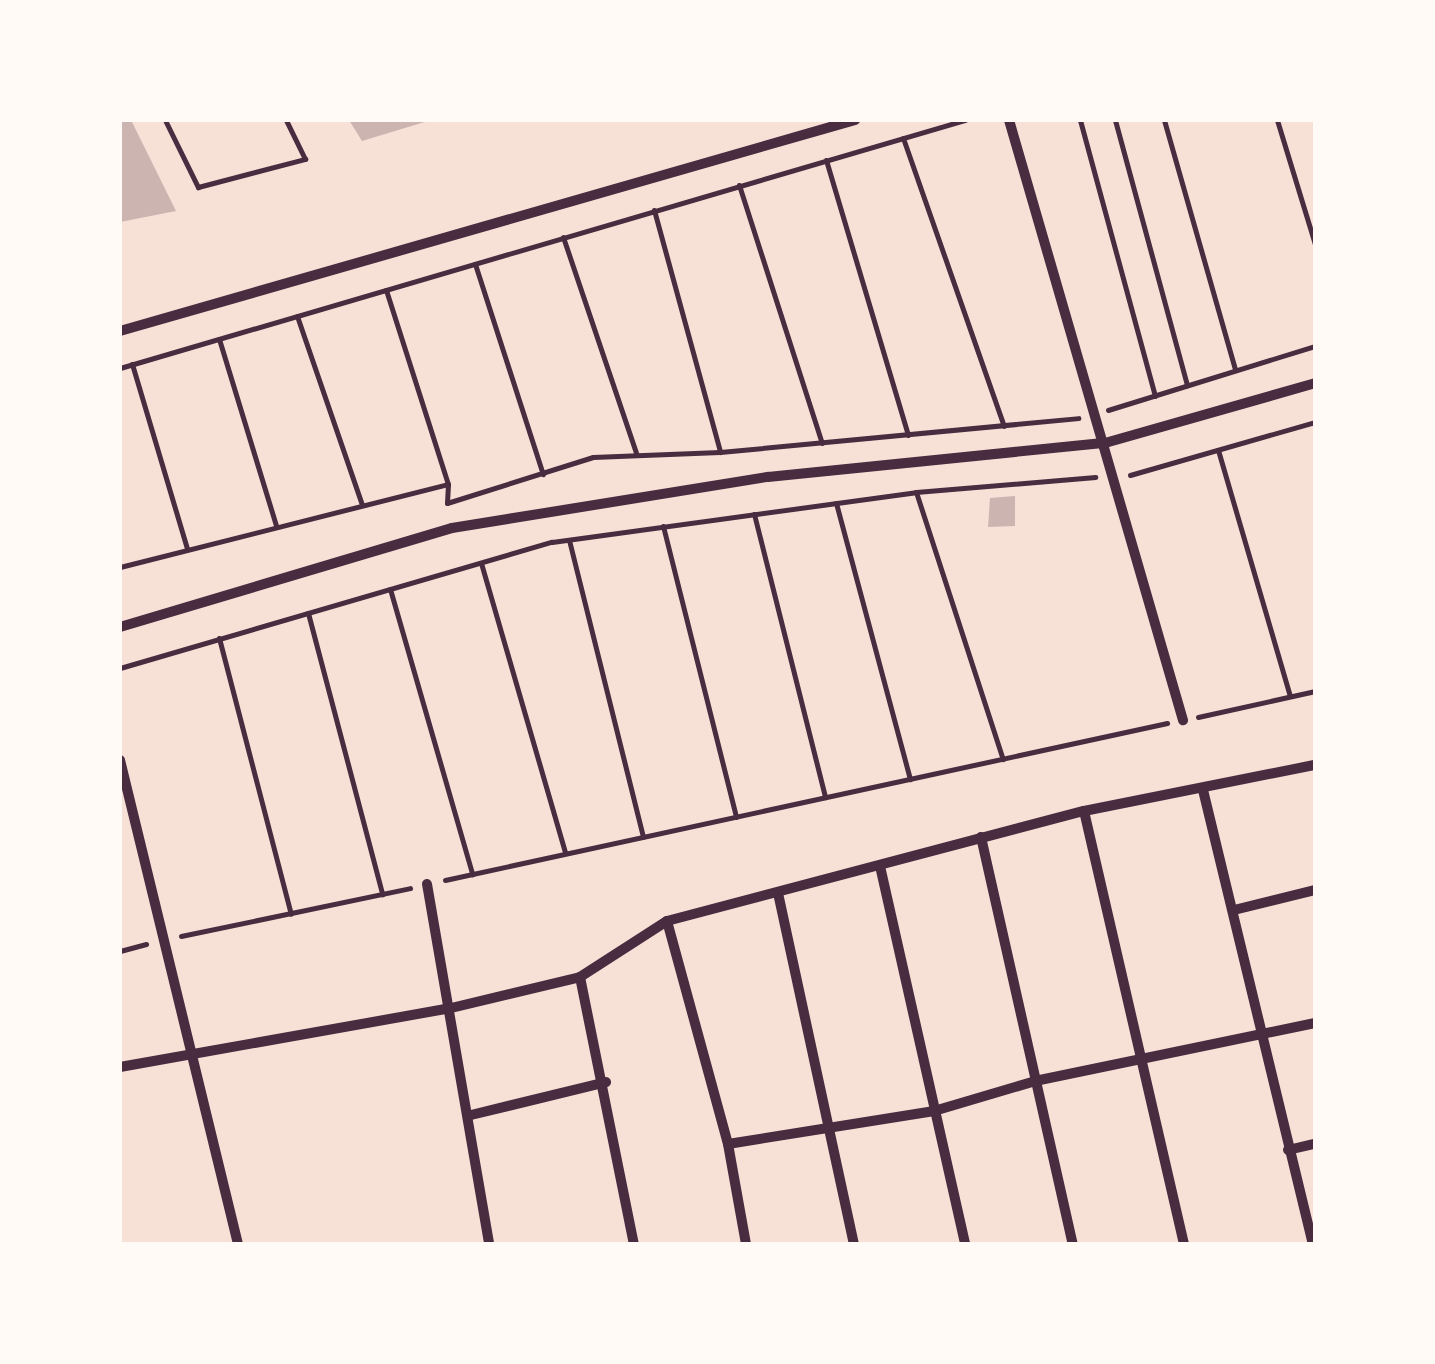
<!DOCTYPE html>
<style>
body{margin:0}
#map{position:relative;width:1435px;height:1364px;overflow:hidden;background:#f7e1d7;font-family:"Golos Text",sans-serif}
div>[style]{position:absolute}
.building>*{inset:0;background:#ccb4b1}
.path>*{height:5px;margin:-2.5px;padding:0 2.5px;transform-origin:2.5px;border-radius:2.5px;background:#4a2c40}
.minor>*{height:10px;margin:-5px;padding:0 5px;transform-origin:5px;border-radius:5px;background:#4a2c40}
span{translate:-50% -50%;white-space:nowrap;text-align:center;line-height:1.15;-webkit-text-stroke:8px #fffaf5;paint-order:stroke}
.frame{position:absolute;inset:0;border:122px solid #fffaf5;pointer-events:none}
</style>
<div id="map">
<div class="building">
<i style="clip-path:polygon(120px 120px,131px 120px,176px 211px,120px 222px)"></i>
<i style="clip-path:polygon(349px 120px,428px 120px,428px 121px,362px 141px)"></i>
<i style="clip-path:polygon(1015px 496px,1015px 526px,988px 527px,990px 498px)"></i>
</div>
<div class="path">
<i style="left:165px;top:120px;width:75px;rotate:63.8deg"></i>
<i style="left:198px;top:187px;width:111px;rotate:-14.7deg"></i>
<i style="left:305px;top:159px;width:43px;rotate:-116deg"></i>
<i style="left:1080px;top:120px;width:286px;rotate:74.8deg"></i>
<i style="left:1115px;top:120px;width:275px;rotate:74.8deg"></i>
<i style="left:1164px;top:120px;width:260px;rotate:74.1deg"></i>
<i style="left:1277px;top:120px;width:130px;rotate:73deg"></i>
<i style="left:903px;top:138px;width:305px;rotate:70.7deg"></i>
<i style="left:826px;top:160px;width:287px;rotate:73.4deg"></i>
<i style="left:739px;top:185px;width:271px;rotate:72.2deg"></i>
<i style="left:654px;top:210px;width:251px;rotate:74.7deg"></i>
<i style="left:563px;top:237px;width:230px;rotate:71.3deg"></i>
<i style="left:475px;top:264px;width:221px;rotate:72.1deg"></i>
<i style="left:386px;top:290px;width:204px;rotate:72.3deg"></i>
<i style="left:297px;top:316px;width:200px;rotate:71deg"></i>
<i style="left:219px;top:339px;width:195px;rotate:73deg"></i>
<i style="left:132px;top:364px;width:192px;rotate:73.4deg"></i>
<i style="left:120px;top:368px;width:881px;rotate:-16.36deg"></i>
<i style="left:1108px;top:410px;width:217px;rotate:-17.2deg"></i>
<i style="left:1218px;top:450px;width:256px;rotate:73.7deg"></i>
<i style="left:1130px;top:475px;width:192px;rotate:-16deg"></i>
<i style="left:916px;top:492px;width:281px;rotate:72deg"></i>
<i style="left:836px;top:503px;width:286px;rotate:75deg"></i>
<i style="left:754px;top:514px;width:292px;rotate:75.9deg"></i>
<i style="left:663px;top:526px;width:300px;rotate:75.9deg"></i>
<i style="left:569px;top:540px;width:306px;rotate:76deg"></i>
<i style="left:481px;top:563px;width:302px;rotate:73.8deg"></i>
<i style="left:120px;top:567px;width:338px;rotate:-14.2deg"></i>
<i style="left:448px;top:484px;width:19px;rotate:93deg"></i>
<i style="left:447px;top:503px;width:153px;rotate:-17.5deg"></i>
<i style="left:593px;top:457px;width:127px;rotate:-2.3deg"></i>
<i style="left:720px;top:452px;width:360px;rotate:-5.4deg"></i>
<i style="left:390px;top:589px;width:297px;rotate:73.9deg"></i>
<i style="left:308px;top:613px;width:291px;rotate:75.2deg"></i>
<i style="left:219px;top:638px;width:285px;rotate:75.4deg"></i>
<i style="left:120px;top:668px;width:450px;rotate:-16.3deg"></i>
<i style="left:552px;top:542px;width:367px;rotate:-7.8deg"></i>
<i style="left:916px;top:492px;width:180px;rotate:-4.8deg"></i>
<i style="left:1198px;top:717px;width:120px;rotate:-12.5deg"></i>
<i style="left:445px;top:880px;width:739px;rotate:-12.27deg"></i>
<i style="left:181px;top:936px;width:234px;rotate:-11.8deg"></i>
<i style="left:120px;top:951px;width:27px;rotate:-15deg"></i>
</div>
<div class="minor">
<i style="left:1009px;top:120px;width:625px;rotate:73.83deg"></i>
<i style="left:120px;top:331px;width:765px;rotate:-16.02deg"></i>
<i style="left:120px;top:627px;width:346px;rotate:-16.6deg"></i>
<i style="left:452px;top:528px;width:320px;rotate:-9.2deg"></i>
<i style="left:768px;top:477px;width:339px;rotate:-5.8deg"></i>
<i style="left:1105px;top:443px;width:218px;rotate:-15.9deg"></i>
<i style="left:120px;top:760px;width:498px;rotate:76.3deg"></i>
<i style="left:1203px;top:790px;width:467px;rotate:76.4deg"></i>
<i style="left:1084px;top:811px;width:444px;rotate:77deg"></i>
<i style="left:981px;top:837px;width:417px;rotate:77.3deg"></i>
<i style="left:880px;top:866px;width:387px;rotate:77.3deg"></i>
<i style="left:427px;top:884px;width:365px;rotate:80.2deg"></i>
<i style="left:778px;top:893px;width:359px;rotate:77.8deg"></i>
<i style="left:1234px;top:910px;width:83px;rotate:-13.9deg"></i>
<i style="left:667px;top:921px;width:231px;rotate:74.7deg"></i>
<i style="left:728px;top:1144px;width:102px;rotate:79.8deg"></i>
<i style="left:580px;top:977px;width:272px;rotate:78.6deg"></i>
<i style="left:120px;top:1067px;width:332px;rotate:-10.1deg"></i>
<i style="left:447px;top:1009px;width:137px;rotate:-13.5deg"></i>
<i style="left:580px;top:977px;width:103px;rotate:-32.8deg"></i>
<i style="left:667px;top:921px;width:431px;rotate:-14.8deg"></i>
<i style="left:1084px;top:811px;width:236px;rotate:-11.3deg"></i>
<i style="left:471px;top:1115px;width:139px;rotate:-13.7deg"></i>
<i style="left:728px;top:1144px;width:209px;rotate:-9.1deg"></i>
<i style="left:934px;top:1111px;width:105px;rotate:-16.5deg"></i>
<i style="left:1035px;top:1081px;width:286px;rotate:-11.7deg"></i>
<i style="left:1288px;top:1150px;width:28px;rotate:-13deg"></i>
</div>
<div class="frame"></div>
</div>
